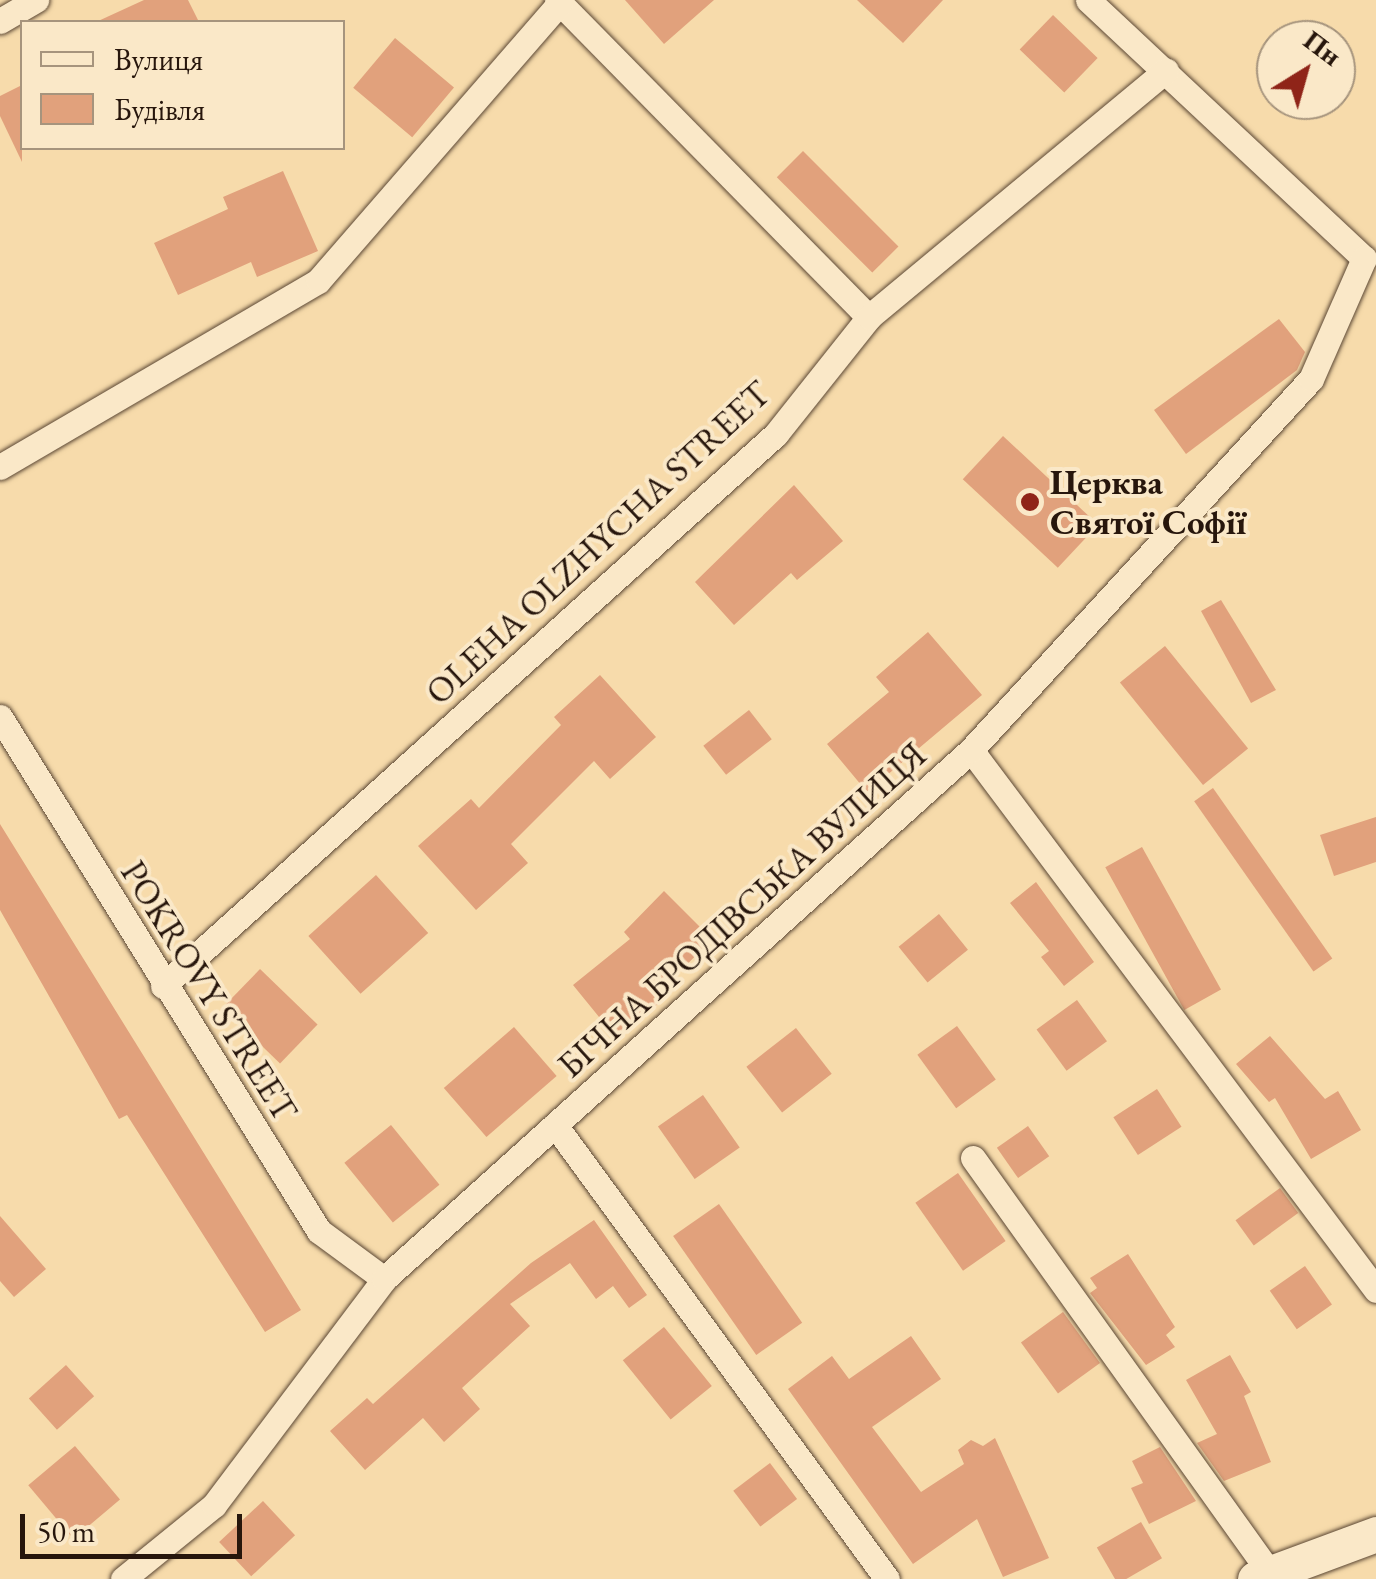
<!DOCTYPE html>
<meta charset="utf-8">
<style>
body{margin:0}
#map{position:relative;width:1376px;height:1579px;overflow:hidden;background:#f7dbab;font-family:"EB Garamond",serif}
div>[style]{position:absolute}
.building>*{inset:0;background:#e1a17c;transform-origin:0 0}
.roads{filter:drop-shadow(0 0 2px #5b4734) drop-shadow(0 0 2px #5b4734)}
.street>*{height:25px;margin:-12.5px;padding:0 12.5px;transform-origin:12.5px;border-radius:12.5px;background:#fae8c8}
.secondary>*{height:35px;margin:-17.5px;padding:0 17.5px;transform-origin:17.5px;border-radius:17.5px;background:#fae8c8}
.dots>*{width:28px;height:28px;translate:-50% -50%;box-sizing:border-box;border:5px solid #fae8c8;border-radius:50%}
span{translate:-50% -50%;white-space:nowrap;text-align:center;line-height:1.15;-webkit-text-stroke:8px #fae8c8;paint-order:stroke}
.poi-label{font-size:35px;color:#27160c;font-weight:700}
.left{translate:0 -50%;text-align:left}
.street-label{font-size:35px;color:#27160c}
.legend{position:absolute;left:20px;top:20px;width:325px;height:130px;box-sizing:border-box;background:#fae8c8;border:2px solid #a6947d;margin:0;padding:12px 18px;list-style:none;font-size:30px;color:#27160c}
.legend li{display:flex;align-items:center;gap:20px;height:50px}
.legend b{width:50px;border:2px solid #a6947d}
.north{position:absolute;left:1256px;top:20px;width:100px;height:100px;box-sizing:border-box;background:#fae8c8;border:2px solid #a6947d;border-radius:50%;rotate:37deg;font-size:28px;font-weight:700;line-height:40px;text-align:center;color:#27160c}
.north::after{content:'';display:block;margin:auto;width:35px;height:45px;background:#8f2418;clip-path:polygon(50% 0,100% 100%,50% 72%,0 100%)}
.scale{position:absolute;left:20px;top:1514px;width:222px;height:45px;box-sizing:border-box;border:5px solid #27160c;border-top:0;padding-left:12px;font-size:30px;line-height:35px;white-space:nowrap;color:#27160c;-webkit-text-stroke:8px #fae8c8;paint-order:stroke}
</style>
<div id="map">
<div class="building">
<i style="clip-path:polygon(144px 0,188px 0,199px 22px,96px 22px)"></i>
<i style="clip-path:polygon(625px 0,714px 0,664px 44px)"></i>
<i style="clip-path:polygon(857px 0,943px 0,903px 43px)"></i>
<i style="left:1053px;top:15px;width:62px;height:48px;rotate:44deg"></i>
<i style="left:395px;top:38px;width:77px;height:65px;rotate:40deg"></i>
<i style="clip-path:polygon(22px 85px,22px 162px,0 116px,0 96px)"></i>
<i style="left:803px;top:151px;width:135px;height:37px;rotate:45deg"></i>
<i style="clip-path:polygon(283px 171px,318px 251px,257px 277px,251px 262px,178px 295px,154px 243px,228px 209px,223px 197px)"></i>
<i style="clip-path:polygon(1279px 319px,1305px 352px,1297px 370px,1186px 454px,1154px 410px)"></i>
<i style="left:1003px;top:436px;width:130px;height:59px;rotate:43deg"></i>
<i style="clip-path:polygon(794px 485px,843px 541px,797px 580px,791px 573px,734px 625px,695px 582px)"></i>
<i style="clip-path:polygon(1221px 600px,1276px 690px,1251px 703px,1201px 611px)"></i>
<i style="clip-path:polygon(928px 632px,982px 695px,867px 792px,827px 744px,889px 692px,876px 677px)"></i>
<i style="left:1165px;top:646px;width:132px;height:58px;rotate:51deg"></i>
<i style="clip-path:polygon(600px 675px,656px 737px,610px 779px,594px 761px,511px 844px,528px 863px,476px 910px,418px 846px,471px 799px,479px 808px,561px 725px,554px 717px)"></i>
<i style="left:749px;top:710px;width:37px;height:58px;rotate:52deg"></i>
<i style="left:1213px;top:788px;width:208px;height:23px;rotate:55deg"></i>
<i style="clip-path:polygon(1376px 817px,1376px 862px,1334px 876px,1320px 835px)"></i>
<i style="clip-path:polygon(0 824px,301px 1310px,265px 1332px,127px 1115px,119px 1119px,0 910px)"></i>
<i style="left:1142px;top:847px;width:163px;height:42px;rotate:61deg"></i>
<i style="left:376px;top:875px;width:78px;height:91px;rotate:48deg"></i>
<i style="clip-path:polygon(1036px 882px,1094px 962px,1064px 986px,1041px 957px,1049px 951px,1010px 903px)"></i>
<i style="clip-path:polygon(664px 891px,712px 939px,653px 999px,658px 1004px,617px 1039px,573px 985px,630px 939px,624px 932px)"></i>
<i style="left:939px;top:914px;width:46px;height:52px;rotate:51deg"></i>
<i style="left:260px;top:969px;width:80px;height:54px;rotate:44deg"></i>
<i style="left:1077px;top:1000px;width:51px;height:50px;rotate:54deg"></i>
<i style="left:957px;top:1026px;width:66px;height:49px;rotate:54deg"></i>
<i style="left:514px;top:1027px;width:65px;height:93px;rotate:49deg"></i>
<i style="left:796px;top:1028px;width:58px;height:63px;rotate:52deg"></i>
<i style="clip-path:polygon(1270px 1036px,1325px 1099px,1338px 1091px,1361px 1130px,1311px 1159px,1275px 1098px,1269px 1102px,1236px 1064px)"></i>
<i style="left:1157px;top:1089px;width:45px;height:52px;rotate:57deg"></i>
<i style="left:703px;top:1095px;width:64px;height:55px;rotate:55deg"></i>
<i style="left:391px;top:1125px;width:77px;height:60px;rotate:51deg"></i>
<i style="left:1028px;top:1126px;width:37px;height:38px;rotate:55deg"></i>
<i style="left:958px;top:1173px;width:83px;height:52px;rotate:55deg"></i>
<i style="left:1280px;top:1188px;width:31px;height:55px;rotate:54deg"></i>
<i style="left:719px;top:1204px;width:145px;height:56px;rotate:55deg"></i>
<i style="clip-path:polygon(0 1216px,46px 1269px,14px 1297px,0 1281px)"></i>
<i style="clip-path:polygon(594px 1220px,647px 1295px,629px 1308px,613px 1286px,596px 1299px,570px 1263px,510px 1304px,530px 1326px,462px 1388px,480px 1409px,444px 1442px,423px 1418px,365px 1470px,330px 1431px,367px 1398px,373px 1404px,531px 1263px)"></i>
<i style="clip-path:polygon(1128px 1254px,1175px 1327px,1166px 1335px,1175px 1347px,1146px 1365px,1090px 1293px,1097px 1288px,1090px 1278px)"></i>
<i style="left:1305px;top:1266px;width:47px;height:43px;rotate:55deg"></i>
<i style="left:1063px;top:1312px;width:63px;height:52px;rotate:54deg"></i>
<i style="left:664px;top:1327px;width:76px;height:53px;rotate:51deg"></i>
<i style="clip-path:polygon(911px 1336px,941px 1379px,872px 1427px,921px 1492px,964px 1464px,958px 1450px,971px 1440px,983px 1446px,995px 1438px,1049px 1558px,1003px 1577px,977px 1519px,913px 1564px,788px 1389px,832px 1356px,849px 1379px)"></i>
<i style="clip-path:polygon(1230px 1355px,1251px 1392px,1244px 1396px,1271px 1462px,1224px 1481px,1197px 1443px,1217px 1434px,1186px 1380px)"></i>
<i style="left:66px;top:1365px;width:42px;height:50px;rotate:48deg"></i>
<i style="left:75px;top:1446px;width:70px;height:61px;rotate:50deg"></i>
<i style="clip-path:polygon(1160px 1447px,1196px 1501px,1149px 1524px,1131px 1488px,1143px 1483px,1132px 1461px)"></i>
<i style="left:770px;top:1463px;width:45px;height:46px;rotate:53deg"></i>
<i style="left:263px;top:1501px;width:47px;height:60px;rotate:47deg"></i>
<i style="left:1141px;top:1522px;width:42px;height:51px;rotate:60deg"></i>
</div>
<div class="roads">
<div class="street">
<i style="left:557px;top:0;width:445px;rotate:45.5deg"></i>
<i style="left:1088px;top:0;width:378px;rotate:43.1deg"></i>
<i style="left:0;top:21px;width:42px;rotate:-30.3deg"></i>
<i style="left:0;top:467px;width:368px;rotate:-30.3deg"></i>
<i style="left:318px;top:281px;width:369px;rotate:-49deg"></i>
<i style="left:0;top:717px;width:605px;rotate:58.18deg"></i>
<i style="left:319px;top:1231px;width:81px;rotate:36.4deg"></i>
<i style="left:971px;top:750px;width:675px;rotate:53.13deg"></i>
<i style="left:163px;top:986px;width:825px;rotate:-42deg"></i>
<i style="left:776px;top:434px;width:149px;rotate:-51.5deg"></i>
<i style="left:869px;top:317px;width:386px;rotate:-39.7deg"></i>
<i style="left:555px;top:1125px;width:562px;rotate:53.82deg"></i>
<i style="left:973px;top:1158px;width:510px;rotate:54.41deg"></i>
<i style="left:123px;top:1579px;width:117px;rotate:-39.1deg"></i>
<i style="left:214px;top:1505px;width:283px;rotate:-53deg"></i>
<i style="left:384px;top:1279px;width:790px;rotate:-42.02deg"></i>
<i style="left:971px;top:750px;width:503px;rotate:-47.5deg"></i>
<i style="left:1311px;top:379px;width:132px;rotate:-66.3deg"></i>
</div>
<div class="secondary">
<i style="left:1255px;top:1579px;width:129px;rotate:-20.4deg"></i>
</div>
</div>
<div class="dots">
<i style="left:1030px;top:502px;background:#8f2418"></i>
</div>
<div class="poi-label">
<span class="left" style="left:1050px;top:502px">Церква<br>Святої Софії</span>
</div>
<div class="street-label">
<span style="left:598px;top:543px;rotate:-43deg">OLEHA OLZHYCHA STREET</span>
<span style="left:742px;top:910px;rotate:-42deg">БІЧНА БРОДІВСЬКА ВУЛИЦЯ</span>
<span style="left:209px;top:991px;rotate:58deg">POKROVY STREET</span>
</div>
<ul class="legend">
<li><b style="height:12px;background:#fae8c8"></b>Вулиця</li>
<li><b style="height:28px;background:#e1a17c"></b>Будівля</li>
</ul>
<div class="north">Пн</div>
<div class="scale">50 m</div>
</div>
